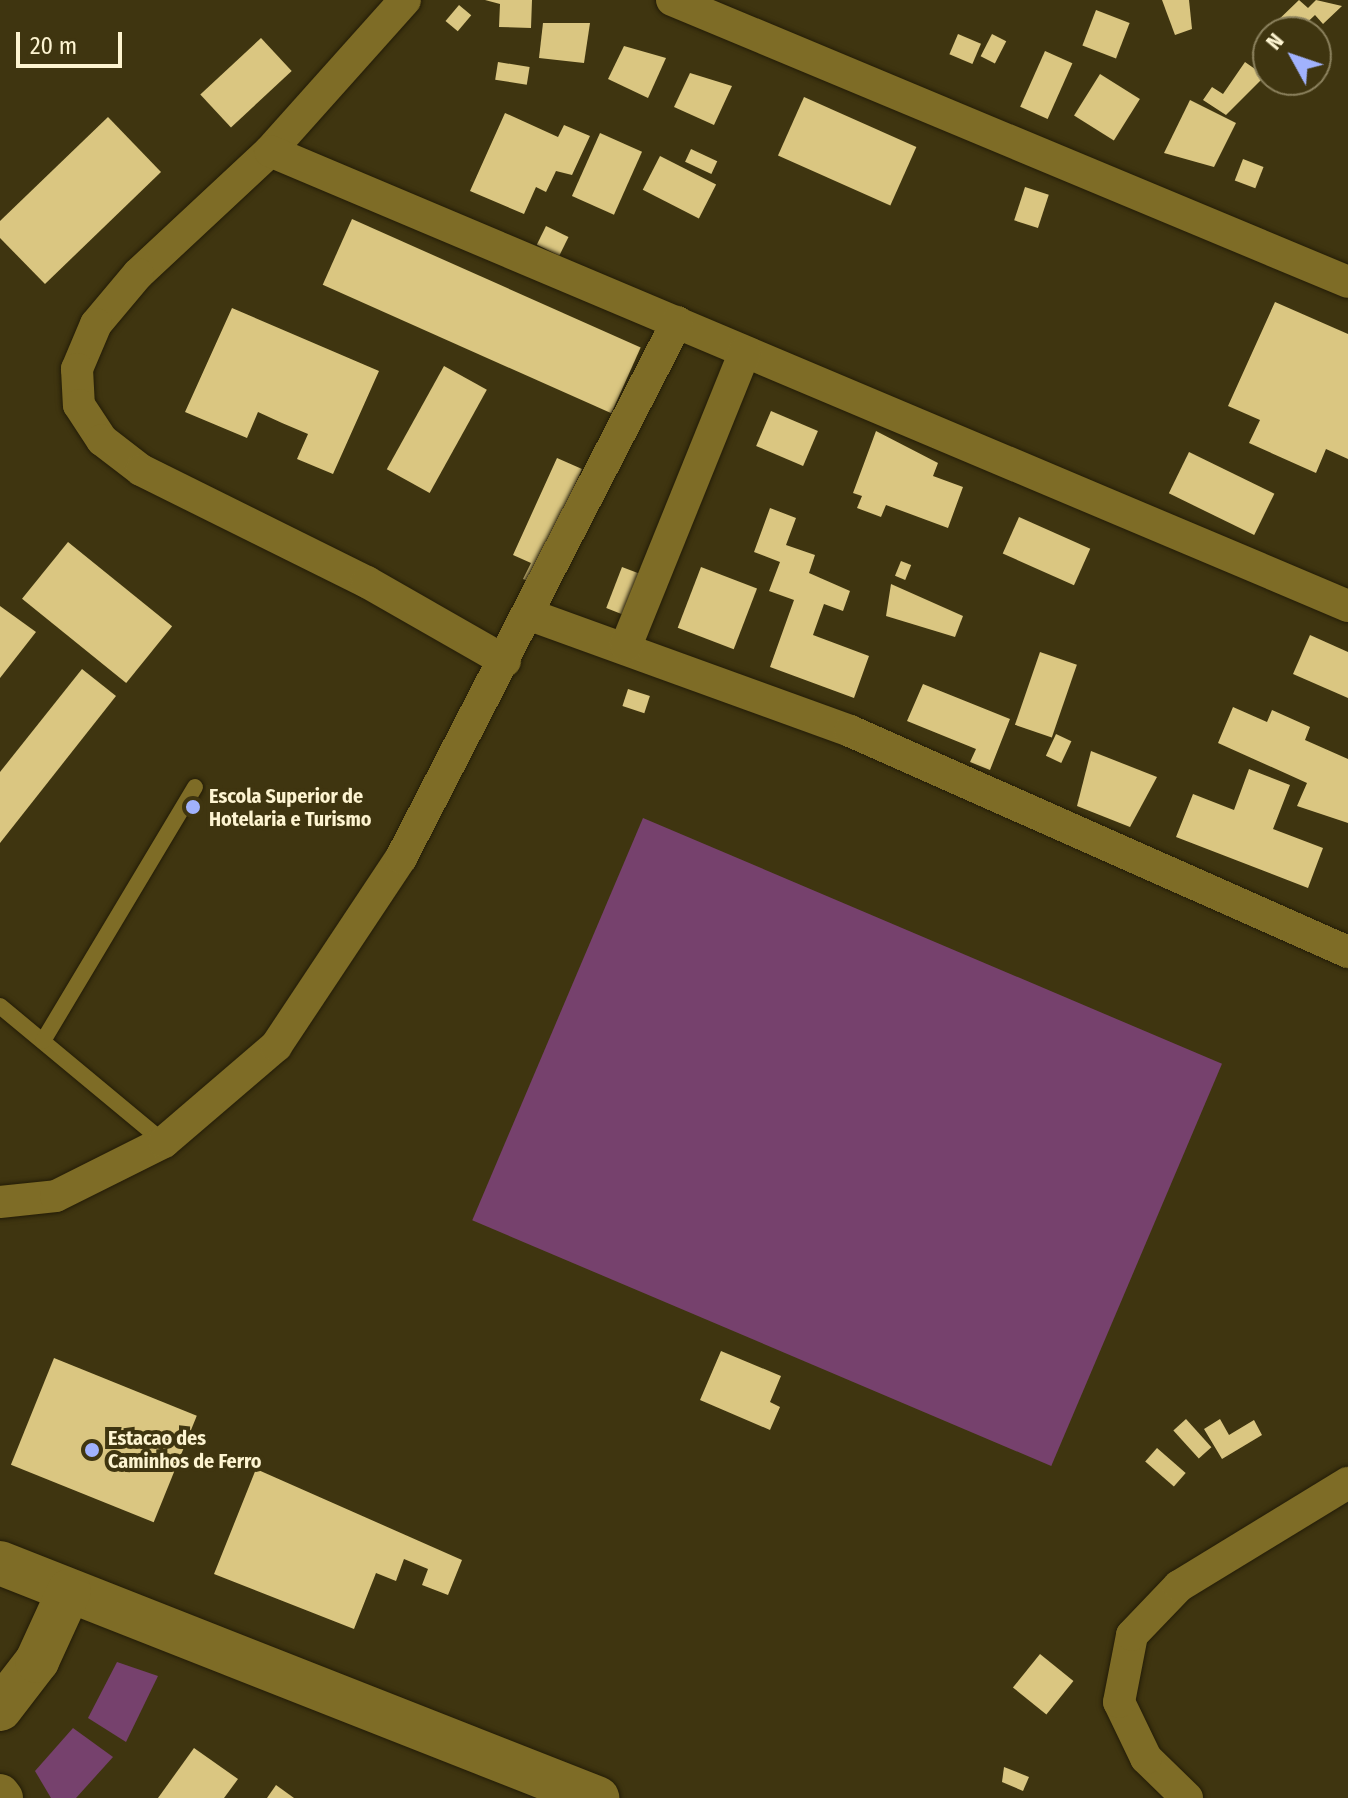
<!DOCTYPE html>
<style>
body{margin:0}
#map{position:relative;width:1348px;height:1798px;overflow:hidden;background:#3f3510;font-family:"Fira Sans Condensed",sans-serif}
div>[style]{position:absolute}
.green>*{inset:0;background:#76416d;transform-origin:0 0}
.building>*{inset:0;background:#dac681;transform-origin:0 0}
.roads{filter:drop-shadow(0 0 2px #231c07) drop-shadow(0 0 2px #231c07)}
.service>*{height:16px;margin:-8px;padding:0 8px;transform-origin:8px;border-radius:8px;background:#7e6c26}
.minor>*{height:32px;margin:-16px;padding:0 16px;transform-origin:16px;border-radius:16px;background:#7e6c26}
.tertiary>*{height:40px;margin:-20px;padding:0 20px;transform-origin:20px;border-radius:20px;background:#7e6c26}
.secondary>*{height:44px;margin:-22px;padding:0 22px;transform-origin:22px;border-radius:22px;background:#7e6c26}
.dots>*{width:22px;height:22px;translate:-50% -50%;box-sizing:border-box;border:4px solid #3f3510;border-radius:50%}
span{translate:-50% -50%;white-space:nowrap;text-align:center;line-height:1.15;-webkit-text-stroke:8px #3f3510;paint-order:stroke}
.poi-label{font-size:20px;color:#fdf4d1;font-weight:700}
.left{translate:0 -50%;text-align:left}
.north{position:absolute;left:1252px;top:16px;width:80px;height:80px;box-sizing:border-box;background:#3f3510;border:2px solid #8b815d;border-radius:50%;rotate:310deg;font-size:22px;font-weight:700;line-height:32px;text-align:center;color:#fdf4d1}
.north::after{content:'';display:block;margin:auto;width:28px;height:36px;background:#a1b2fd;clip-path:polygon(50% 0,100% 100%,50% 72%,0 100%)}
.scale{position:absolute;left:16px;top:32px;width:106px;height:36px;box-sizing:border-box;border:4px solid #fdf4d1;border-top:0;padding-left:10px;font-size:24px;line-height:28px;white-space:nowrap;color:#fdf4d1;-webkit-text-stroke:6px #3f3510;paint-order:stroke}
</style>
<div id="map">
<div class="green">
<i style="left:643px;top:818px;width:629px;height:437px;rotate:23deg"></i>
<i style="clip-path:polygon(117px 1662px,158px 1676px,126px 1742px,88px 1718px)"></i>
<i style="clip-path:polygon(73px 1728px,113px 1757px,76px 1798px,51px 1798px,35px 1771px)"></i>
</div>
<div class="building">
<i style="clip-path:polygon(485px 0,532px 0,531px 28px,499px 27px,500px 4px)"></i>
<i style="clip-path:polygon(1162px 0,1189px 0,1192px 29px,1175px 35px)"></i>
<i style="clip-path:polygon(1299px 0,1308px 8px,1316px 0,1342px 6px,1323px 24px,1315px 15px,1297px 32px,1278px 32px,1272px 26px)"></i>
<i style="left:459px;top:5px;width:16px;height:21px;rotate:40deg"></i>
<i style="left:1096px;top:10px;width:36px;height:38px;rotate:21deg"></i>
<i style="clip-path:polygon(543px 23px,590px 23px,584px 63px,539px 58px)"></i>
<i style="left:958px;top:34px;width:25px;height:22px;rotate:23deg"></i>
<i style="left:992px;top:34px;width:16px;height:25px;rotate:27deg"></i>
<i style="left:261px;top:38px;width:45px;height:83px;rotate:47deg"></i>
<i style="clip-path:polygon(624px 46px,666px 58px,648px 98px,608px 79px)"></i>
<i style="left:1045px;top:51px;width:30px;height:61px;rotate:24deg"></i>
<i style="left:498px;top:62px;width:32px;height:18px;rotate:9deg"></i>
<i style="clip-path:polygon(1245px 62px,1265px 76px,1226px 115px,1203px 100px,1212px 87px,1223px 94px)"></i>
<i style="clip-path:polygon(690px 73px,732px 86px,714px 125px,674px 107px)"></i>
<i style="left:1100px;top:74px;width:47px;height:49px;rotate:32deg"></i>
<i style="left:804px;top:97px;width:123px;height:64px;rotate:24deg"></i>
<i style="clip-path:polygon(1190px 100px,1236px 123px,1214px 167px,1164px 153px)"></i>
<i style="clip-path:polygon(505px 113px,558px 137px,564px 125px,590px 136px,572px 175px,556px 171px,546px 192px,536px 187px,524px 214px,470px 191px)"></i>
<i style="clip-path:polygon(108px 117px,161px 172px,45px 284px,0 238px,0 221px)"></i>
<i style="left:600px;top:133px;width:46px;height:69px;rotate:24deg"></i>
<i style="left:691px;top:149px;width:29px;height:14px;rotate:25deg"></i>
<i style="left:660px;top:156px;width:63px;height:38px;rotate:27deg"></i>
<i style="left:1243px;top:159px;width:22px;height:23px;rotate:21deg"></i>
<i style="left:1025px;top:187px;width:25px;height:35px;rotate:18deg"></i>
<i style="left:352px;top:219px;width:316px;height:72px;rotate:24deg"></i>
<i style="left:546px;top:226px;width:25px;height:21px;rotate:26deg"></i>
<i style="clip-path:polygon(1275px 302px,1348px 334px,1348px 459px,1326px 449px,1316px 473px,1249px 443px,1260px 420px,1228px 406px)"></i>
<i style="clip-path:polygon(232px 308px,379px 371px,333px 474px,297px 459px,308px 434px,282px 423px,258px 412px,247px 438px,185px 412px)"></i>
<i style="left:444px;top:366px;width:49px;height:118px;rotate:29deg"></i>
<i style="left:771px;top:411px;width:51px;height:38px;rotate:23deg"></i>
<i style="clip-path:polygon(876px 431px,938px 463px,933px 476px,963px 487px,948px 528px,886px 505px,881px 517px,857px 508px,862px 496px,853px 493px)"></i>
<i style="left:1189px;top:452px;width:95px;height:46px;rotate:26deg"></i>
<i style="clip-path:polygon(557px 458px,582px 469px,539px 566px,539px 586px,523px 579px,531px 563px,513px 555px)"></i>
<i style="clip-path:polygon(770px 508px,796px 518px,786px 545px,815px 555px,809px 573px,850px 591px,843px 611px,824px 604px,813px 635px,869px 656px,854px 698px,770px 667px,794px 600px,769px 591px,780px 562px,754px 552px)"></i>
<i style="left:1019px;top:517px;width:78px;height:40px;rotate:24deg"></i>
<i style="left:68px;top:542px;width:134px;height:73px;rotate:39deg"></i>
<i style="left:901px;top:561px;width:11px;height:16px;rotate:22deg"></i>
<i style="left:622px;top:567px;width:19px;height:44px;rotate:21deg"></i>
<i style="left:701px;top:567px;width:60px;height:65px;rotate:21deg"></i>
<i style="clip-path:polygon(891px 584px,963px 616px,955px 637px,886px 616px)"></i>
<i style="clip-path:polygon(0 606px,36px 632px,0 678px)"></i>
<i style="clip-path:polygon(1310px 635px,1348px 652px,1348px 698px,1293px 674px)"></i>
<i style="left:1040px;top:652px;width:39px;height:77px;rotate:19deg"></i>
<i style="clip-path:polygon(82px 669px,116px 696px,0 843px,0 772px)"></i>
<i style="clip-path:polygon(923px 684px,1010px 719px,990px 770px,970px 762px,976px 749px,907px 721px)"></i>
<i style="left:628px;top:689px;width:23px;height:18px;rotate:18deg"></i>
<i style="clip-path:polygon(1233px 707px,1267px 722px,1272px 710px,1310px 727px,1305px 740px,1348px 759px,1348px 823px,1297px 806px,1307px 783px,1218px 743px)"></i>
<i style="left:1056px;top:734px;width:17px;height:24px;rotate:25deg"></i>
<i style="clip-path:polygon(1091px 751px,1157px 777px,1130px 827px,1077px 806px)"></i>
<i style="clip-path:polygon(1249px 769px,1290px 785px,1273px 829px,1323px 848px,1308px 888px,1176px 837px,1193px 794px,1234px 810px)"></i>
<i style="clip-path:polygon(721px 1351px,781px 1376px,770px 1402px,780px 1407px,770px 1430px,700px 1400px)"></i>
<i style="left:54px;top:1358px;width:154px;height:115px;rotate:22deg"></i>
<i style="left:1186px;top:1419px;width:38px;height:17px;rotate:48deg"></i>
<i style="clip-path:polygon(1220px 1419px,1229px 1435px,1254px 1420px,1262px 1435px,1222px 1459px,1204px 1429px)"></i>
<i style="left:1157px;top:1448px;width:38px;height:18px;rotate:41deg"></i>
<i style="clip-path:polygon(256px 1469px,462px 1560px,448px 1595px,422px 1585px,428px 1569px,404px 1559px,396px 1581px,376px 1573px,354px 1629px,214px 1574px)"></i>
<i style="left:1040px;top:1654px;width:43px;height:43px;rotate:39deg"></i>
<i style="clip-path:polygon(194px 1748px,238px 1779px,224px 1798px,158px 1798px)"></i>
<i style="clip-path:polygon(1004px 1767px,1029px 1777px,1023px 1791px,1002px 1782px)"></i>
<i style="clip-path:polygon(276px 1785px,294px 1798px,267px 1798px)"></i>
</div>
<div class="roads">
<div class="service">
<i style="left:0;top:1006px;width:213px;rotate:39.7deg"></i>
<i style="left:43px;top:1041px;width:296px;rotate:-59.1deg"></i>
</div>
<div class="minor">
<i style="left:405px;top:0;width:203px;rotate:131.8deg"></i>
<i style="left:270px;top:151px;width:180px;rotate:137deg"></i>
<i style="left:138px;top:274px;width:65px;rotate:130deg"></i>
<i style="left:96px;top:324px;width:49px;rotate:112.9deg"></i>
<i style="left:77px;top:369px;width:36px;rotate:87deg"></i>
<i style="left:79px;top:405px;width:42px;rotate:56.7deg"></i>
<i style="left:102px;top:440px;width:49px;rotate:37.6deg"></i>
<i style="left:141px;top:470px;width:252px;rotate:26.4deg"></i>
<i style="left:367px;top:582px;width:159px;rotate:29.8deg"></i>
<i style="left:672px;top:0;width:732px;rotate:22.64deg"></i>
<i style="left:270px;top:151px;width:1170px;rotate:22.88deg"></i>
<i style="left:530px;top:615px;width:340px;rotate:19.9deg"></i>
<i style="left:850px;top:731px;width:545px;rotate:23.93deg"></i>
<i style="left:626px;top:646px;width:317px;rotate:-68deg"></i>
<i style="left:0;top:1202px;width:56px;rotate:-6.1deg"></i>
<i style="left:56px;top:1196px;width:121px;rotate:-26.6deg"></i>
<i style="left:164px;top:1142px;width:148px;rotate:-40.6deg"></i>
<i style="left:276px;top:1046px;width:226px;rotate:-56.4deg"></i>
<i style="left:401px;top:858px;width:603px;rotate:-62.75deg"></i>
<i style="left:1187px;top:1798px;width:57px;rotate:-135.7deg"></i>
<i style="left:1146px;top:1758px;width:62px;rotate:-115.7deg"></i>
<i style="left:1119px;top:1702px;width:68px;rotate:-79deg"></i>
<i style="left:1132px;top:1635px;width:68px;rotate:-46.2deg"></i>
<i style="left:1179px;top:1586px;width:198px;rotate:-31.4deg"></i>
</div>
<div class="tertiary">
<i style="left:0;top:1794px;width:5px;rotate:53deg"></i>
</div>
<div class="secondary">
<i style="left:0;top:1563px;width:642px;rotate:21.49deg"></i>
<i style="left:0;top:1709px;width:61px;rotate:-52.4deg"></i>
<i style="left:37px;top:1661px;width:77px;rotate:-65.4deg"></i>
</div>
</div>
<div class="dots">
<i style="left:193px;top:807px;background:#a1b2fd"></i>
<i style="left:92px;top:1450px;background:#a1b2fd"></i>
</div>
<div class="poi-label">
<span class="left" style="left:209px;top:808px">Escola Superior de<br>Hotelaria e Turismo</span>
<span class="left" style="left:108px;top:1450px">Estacao des<br>Caminhos de Ferro</span>
</div>
<div class="north">N</div>
<div class="scale">20 m</div>
</div>
